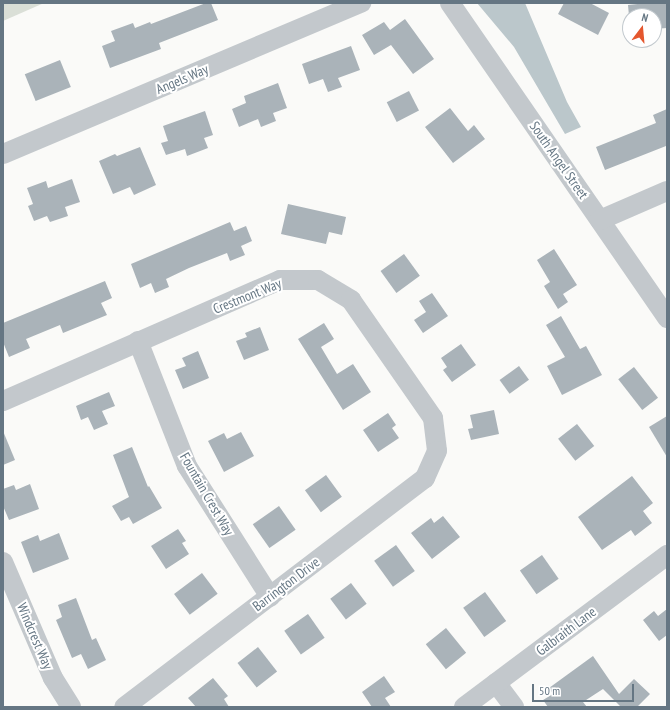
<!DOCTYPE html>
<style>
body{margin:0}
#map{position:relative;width:670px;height:710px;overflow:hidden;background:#fafaf8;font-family:"PT Sans Narrow",sans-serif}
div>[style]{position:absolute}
.green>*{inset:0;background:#dadfd7}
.water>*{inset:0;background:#bbc7cb}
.building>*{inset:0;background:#aab3b9;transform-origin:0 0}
.minor>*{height:20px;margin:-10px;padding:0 10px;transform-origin:10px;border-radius:10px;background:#c3c8cc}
span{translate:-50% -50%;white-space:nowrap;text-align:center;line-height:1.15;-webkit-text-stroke:4px #fff;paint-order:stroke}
.street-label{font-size:14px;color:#657683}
.frame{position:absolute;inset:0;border:4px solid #657683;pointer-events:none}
.north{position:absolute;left:622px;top:8px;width:40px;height:40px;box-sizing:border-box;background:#fff;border:1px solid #c1c8cd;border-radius:50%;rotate:16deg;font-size:11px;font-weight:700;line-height:16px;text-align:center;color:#657683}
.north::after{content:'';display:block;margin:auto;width:14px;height:18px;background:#e4572e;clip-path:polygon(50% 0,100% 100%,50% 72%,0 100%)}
.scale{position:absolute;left:532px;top:684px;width:102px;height:18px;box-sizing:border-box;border:2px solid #657683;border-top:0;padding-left:5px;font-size:12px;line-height:14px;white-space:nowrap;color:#657683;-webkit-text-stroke:3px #fff;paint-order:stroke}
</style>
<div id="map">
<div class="green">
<i style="clip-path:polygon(3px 3px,44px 3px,3px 21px)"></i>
</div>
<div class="water">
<i style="clip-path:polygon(477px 3px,525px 3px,567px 102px,581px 127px,565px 134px,514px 47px)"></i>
</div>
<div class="building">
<i style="clip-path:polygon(206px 3px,211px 3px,218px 20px,159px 43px,161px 49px,110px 68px,102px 46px,115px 41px,111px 31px,133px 23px,135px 28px,150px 22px,151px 24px)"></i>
<i style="clip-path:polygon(564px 3px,590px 3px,609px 13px,598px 35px,558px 14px)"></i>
<i style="clip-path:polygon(647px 3px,667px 3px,667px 28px,654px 29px,654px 16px,629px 16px,628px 5px)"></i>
<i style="clip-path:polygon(405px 19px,434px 59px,413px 74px,391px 45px,374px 55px,362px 35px,384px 22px,390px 30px)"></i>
<i style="clip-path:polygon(351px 46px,360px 70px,338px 78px,342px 87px,328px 92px,323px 79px,309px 84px,302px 64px)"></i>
<i style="left:60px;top:60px;width:29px;height:38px;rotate:68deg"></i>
<i style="clip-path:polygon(278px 83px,287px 108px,273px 113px,276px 121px,261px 127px,258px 119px,239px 127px,232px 109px,246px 103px,244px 96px)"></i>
<i style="left:409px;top:91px;width:22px;height:25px;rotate:63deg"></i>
<i style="clip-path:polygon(450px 108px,468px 131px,474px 125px,485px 139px,453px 163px,425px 127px)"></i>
<i style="clip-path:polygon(667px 109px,667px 148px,666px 146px,605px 170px,596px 147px,656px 123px,653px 115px)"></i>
<i style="clip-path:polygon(205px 111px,213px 135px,204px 138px,208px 148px,187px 156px,185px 149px,166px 155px,161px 143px,168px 141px,163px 126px)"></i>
<i style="clip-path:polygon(140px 147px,156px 185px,134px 195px,130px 187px,113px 194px,99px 161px,115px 154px,117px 156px)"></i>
<i style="clip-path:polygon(72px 179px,80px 202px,65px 207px,68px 216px,50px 222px,47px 216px,34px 221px,28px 206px,33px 204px,27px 188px,46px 181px,48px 188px)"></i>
<i style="clip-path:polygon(288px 204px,346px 217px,342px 235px,329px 232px,326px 244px,281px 234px)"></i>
<i style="clip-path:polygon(230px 222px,234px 231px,246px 226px,252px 241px,241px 246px,245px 255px,230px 261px,227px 253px,189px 268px,166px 279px,169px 287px,155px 293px,151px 283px,140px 288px,131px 264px)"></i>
<i style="clip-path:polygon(554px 249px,577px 285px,563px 294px,568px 302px,558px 309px,544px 286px,550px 282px,537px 260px)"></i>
<i style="left:404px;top:254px;width:27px;height:29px;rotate:54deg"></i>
<i style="clip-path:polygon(105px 281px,112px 298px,101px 303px,107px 315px,63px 333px,60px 325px,26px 339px,30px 348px,9px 357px,3px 342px,3px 323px)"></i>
<i style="clip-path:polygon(432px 293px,448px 316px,423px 333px,414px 320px,426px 312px,419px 301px)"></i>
<i style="clip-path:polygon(561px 316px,580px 349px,586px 346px,602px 375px,562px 395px,547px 366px,565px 357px,546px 325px)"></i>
<i style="clip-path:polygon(324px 323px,334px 339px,321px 347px,337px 374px,353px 364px,371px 392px,343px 410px,298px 339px)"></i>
<i style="clip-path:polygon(260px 327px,269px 350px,244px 360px,236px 341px,247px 337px,245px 333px)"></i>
<i style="clip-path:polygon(461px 344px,476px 365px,452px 382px,443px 370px,447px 367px,441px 358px)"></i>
<i style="clip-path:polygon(198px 351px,209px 378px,183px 389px,175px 370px,186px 366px,182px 358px)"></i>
<i style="left:519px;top:366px;width:17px;height:24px;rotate:54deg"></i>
<i style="left:634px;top:367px;width:39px;height:20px;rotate:52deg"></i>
<i style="clip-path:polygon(109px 392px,115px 406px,102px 411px,108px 424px,94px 430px,88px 417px,81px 420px,76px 406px)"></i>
<i style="clip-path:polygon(494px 410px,499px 434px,471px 440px,468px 429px,473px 428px,470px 415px)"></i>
<i style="clip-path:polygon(388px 413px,396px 425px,392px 428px,399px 438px,378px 452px,363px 430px)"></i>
<i style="clip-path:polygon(667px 416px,667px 457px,649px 427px)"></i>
<i style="left:577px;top:424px;width:28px;height:24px;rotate:52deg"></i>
<i style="clip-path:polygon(3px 431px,15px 460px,3px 465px)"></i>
<i style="clip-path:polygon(241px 432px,254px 456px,224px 472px,208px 441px,224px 433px,227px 439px)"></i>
<i style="clip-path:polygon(132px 447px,148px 487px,149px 486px,162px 508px,133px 524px,129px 517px,121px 521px,112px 506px,129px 497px,113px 455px)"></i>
<i style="left:326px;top:475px;width:27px;height:26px;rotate:54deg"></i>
<i style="clip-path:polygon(632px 476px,653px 503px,643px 511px,652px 523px,635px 536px,631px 530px,602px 550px,578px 517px)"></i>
<i style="clip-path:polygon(30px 484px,39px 509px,9px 520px,3px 506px,3px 489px,14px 485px,16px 490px)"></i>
<i style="left:279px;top:506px;width:29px;height:32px;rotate:55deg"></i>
<i style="clip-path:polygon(443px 516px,460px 537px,432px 559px,411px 533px,431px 518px,434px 523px)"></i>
<i style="clip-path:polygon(178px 529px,186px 541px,182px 543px,189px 554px,166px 569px,151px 546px)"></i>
<i style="clip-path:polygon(59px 533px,69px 559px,33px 573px,21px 542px,38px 535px,40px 541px)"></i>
<i style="left:396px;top:545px;width:32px;height:27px;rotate:54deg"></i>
<i style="left:542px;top:555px;width:29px;height:27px;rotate:55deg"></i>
<i style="left:202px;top:573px;width:26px;height:35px;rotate:53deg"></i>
<i style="left:351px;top:583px;width:26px;height:26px;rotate:53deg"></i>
<i style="left:485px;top:592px;width:36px;height:27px;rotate:54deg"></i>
<i style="clip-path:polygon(76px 598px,92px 640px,96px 638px,106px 660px,88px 669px,81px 654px,72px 658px,56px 620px,62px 617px,58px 605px)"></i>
<i style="clip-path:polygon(667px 609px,667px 635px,659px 641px,643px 620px,654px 611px,658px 616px)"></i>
<i style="left:308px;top:614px;width:29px;height:29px;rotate:55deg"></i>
<i style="left:446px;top:628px;width:32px;height:26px;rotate:51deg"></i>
<i style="left:258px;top:647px;width:31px;height:26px;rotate:52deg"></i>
<i style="clip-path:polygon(593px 656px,619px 694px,634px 679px,650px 694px,637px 707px,621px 707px,603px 689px,583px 702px,587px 707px,548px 707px,543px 700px,553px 694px,549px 688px)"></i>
<i style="clip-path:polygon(384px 676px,395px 692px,385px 698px,391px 707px,372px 707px,362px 692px)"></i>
<i style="clip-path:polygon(213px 678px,228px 696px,224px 699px,229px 707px,196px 707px,188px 698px)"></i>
</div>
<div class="minor">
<i style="left:450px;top:3px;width:383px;rotate:55.4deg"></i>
<i style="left:3px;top:154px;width:389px;rotate:-22.9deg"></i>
<i style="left:600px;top:220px;width:73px;rotate:-23.4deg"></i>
<i style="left:138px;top:341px;width:134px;rotate:68.6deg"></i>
<i style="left:187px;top:466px;width:155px;rotate:57.6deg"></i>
<i style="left:3px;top:401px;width:302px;rotate:-23.6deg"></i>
<i style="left:280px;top:280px;width:38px"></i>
<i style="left:318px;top:280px;width:39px;rotate:31deg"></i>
<i style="left:351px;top:300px;width:144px;rotate:55.2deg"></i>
<i style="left:433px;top:418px;width:33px;rotate:83deg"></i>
<i style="left:437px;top:451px;width:30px;rotate:114deg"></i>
<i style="left:425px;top:478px;width:378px;rotate:142.7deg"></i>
<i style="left:3px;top:562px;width:126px;rotate:66.7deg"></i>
<i style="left:53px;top:678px;width:34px;rotate:58deg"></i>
<i style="left:496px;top:683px;width:30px;rotate:53deg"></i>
<i style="left:464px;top:707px;width:254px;rotate:-36.8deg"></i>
</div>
<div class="street-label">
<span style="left:182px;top:79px;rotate:-23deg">Angels Way</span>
<span style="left:559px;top:160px;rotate:55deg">South Angel Street</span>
<span style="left:247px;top:296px;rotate:-22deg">Crestmont Way</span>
<span style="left:207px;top:494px;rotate:60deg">Fountain Crest Way</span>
<span style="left:286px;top:584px;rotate:-37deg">Barrington Drive</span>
<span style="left:566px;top:631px;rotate:-37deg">Galbraith Lane</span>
<span style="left:35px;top:636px;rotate:67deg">Windcrest Way</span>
</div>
<div class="frame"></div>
<div class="north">N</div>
<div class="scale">50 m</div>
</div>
